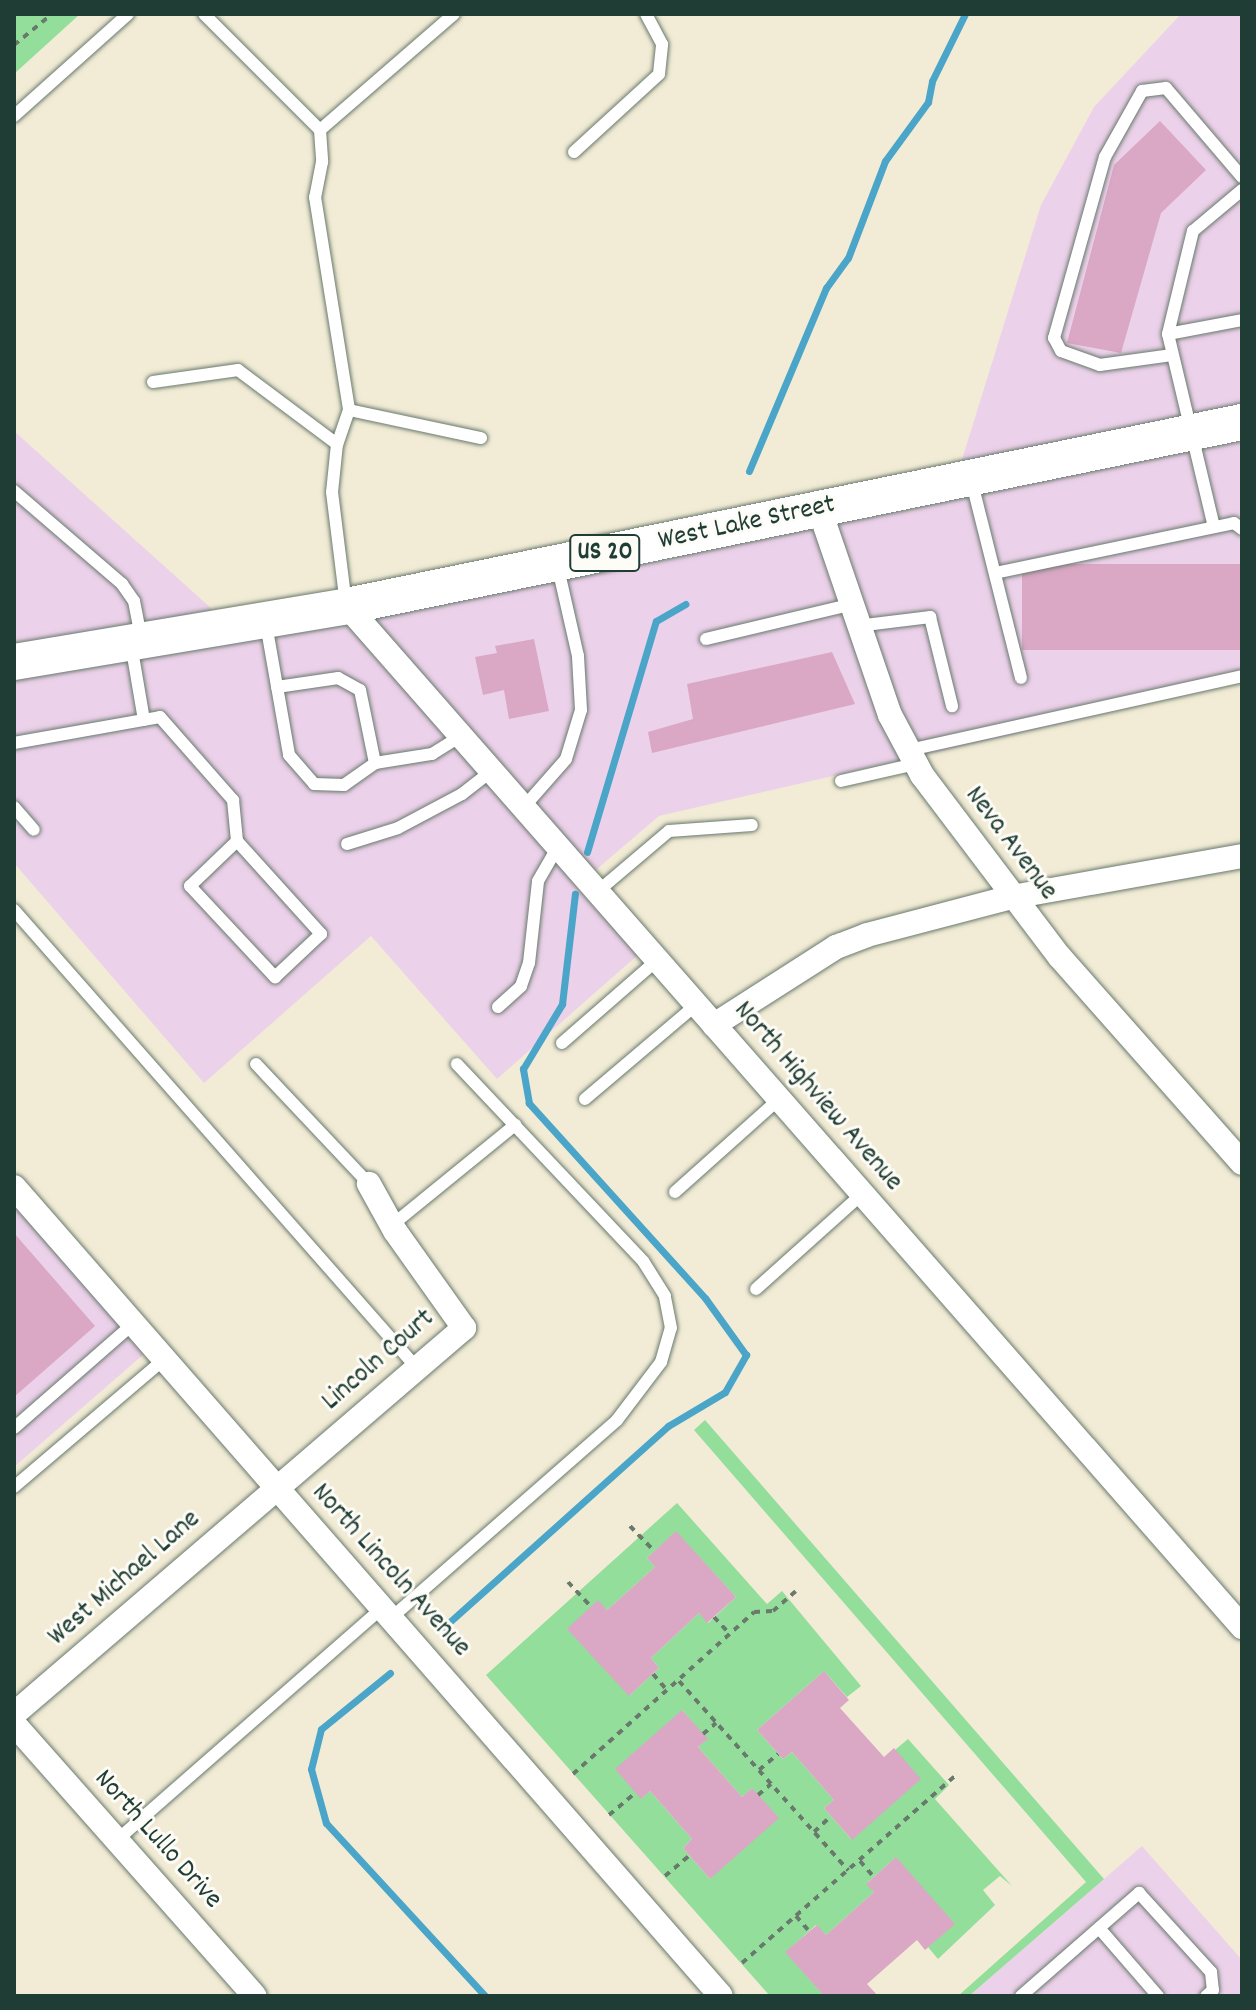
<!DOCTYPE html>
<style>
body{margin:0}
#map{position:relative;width:1256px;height:2010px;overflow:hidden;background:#f2ecd6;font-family:Dekko,sans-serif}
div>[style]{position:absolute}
.built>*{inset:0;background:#ecd1ea}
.green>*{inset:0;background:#92de9a}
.stream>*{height:7px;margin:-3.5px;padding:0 3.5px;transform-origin:3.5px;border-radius:3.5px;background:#4aa5c8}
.building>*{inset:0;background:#daa7c5;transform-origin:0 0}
.path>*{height:4px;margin-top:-2px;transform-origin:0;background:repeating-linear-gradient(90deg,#697a6d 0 6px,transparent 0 12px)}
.roads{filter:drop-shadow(0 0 2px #697a6d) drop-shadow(0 0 2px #697a6d)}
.service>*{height:12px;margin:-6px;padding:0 6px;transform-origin:6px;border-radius:6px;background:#fff}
.minor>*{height:24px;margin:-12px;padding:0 12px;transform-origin:12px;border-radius:12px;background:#fff}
.primary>*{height:36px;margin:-18px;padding:0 18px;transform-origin:18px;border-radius:18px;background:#fff}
span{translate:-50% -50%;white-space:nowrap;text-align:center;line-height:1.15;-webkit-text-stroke:6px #fdfcf7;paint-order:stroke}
.shield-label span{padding:2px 6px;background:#fdfcf7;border:2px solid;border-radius:6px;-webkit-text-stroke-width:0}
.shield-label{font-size:26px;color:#1f3d34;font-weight:700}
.street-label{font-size:28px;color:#1f3d34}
.frame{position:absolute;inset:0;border:16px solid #1f3d34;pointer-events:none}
</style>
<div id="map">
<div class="built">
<i style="clip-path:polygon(1181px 14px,1242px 14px,1242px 409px,960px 466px,1041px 205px,1094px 107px)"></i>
<i style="clip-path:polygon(14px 431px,222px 618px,14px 651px)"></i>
<i style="clip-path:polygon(1242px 432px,1242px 682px,659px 816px,591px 874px,360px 610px)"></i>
<i style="clip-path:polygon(343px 614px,639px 954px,497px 1079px,371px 936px,204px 1083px,14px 863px,14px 670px)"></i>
<i style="clip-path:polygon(14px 1204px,144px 1354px,14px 1467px)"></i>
<i style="clip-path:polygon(1142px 1846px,1242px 1960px,1242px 1996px,969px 1996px)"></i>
</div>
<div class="green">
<i style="clip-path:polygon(14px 14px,80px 14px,14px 74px)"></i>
<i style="clip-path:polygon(705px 1420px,1104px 1879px,969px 1996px,958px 1996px,1086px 1882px,694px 1430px)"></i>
<i style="clip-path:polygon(evenodd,677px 1503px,767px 1604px,782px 1591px,861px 1686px,847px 1697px,824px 1671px,757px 1730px,783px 1759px,792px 1752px,834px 1800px,824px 1808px,831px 1816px,851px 1839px,895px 1750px,908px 1739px,949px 1785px,935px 1799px,1012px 1886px,1000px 1876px,983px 1890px,995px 1905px,938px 1959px,928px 1947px,954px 1924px,895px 1858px,867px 1883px,874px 1892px,826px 1935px,816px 1925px,786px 1952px,824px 1996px,770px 1996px,486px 1675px,677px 1503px,676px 1532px,736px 1597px,708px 1623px,699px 1613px,651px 1658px,659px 1668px,630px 1695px,598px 1601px,607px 1610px,655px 1567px,647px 1558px,676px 1532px,677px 1503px,682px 1710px,707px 1739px,698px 1747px,742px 1797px,752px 1788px,710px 1879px,683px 1848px,692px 1839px,650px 1791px,642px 1798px,682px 1710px)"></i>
</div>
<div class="stream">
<i style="left:749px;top:471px;width:199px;rotate:-67.2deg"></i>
<i style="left:826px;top:288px;width:37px;rotate:-54deg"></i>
<i style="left:848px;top:258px;width:104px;rotate:-69.1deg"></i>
<i style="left:885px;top:161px;width:73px;rotate:-53.9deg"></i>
<i style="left:928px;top:102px;width:21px;rotate:-79deg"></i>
<i style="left:932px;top:81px;width:75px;rotate:-63.8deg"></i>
<i style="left:587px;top:852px;width:241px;rotate:-73.4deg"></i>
<i style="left:656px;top:621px;width:34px;rotate:-30deg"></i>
<i style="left:444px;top:1627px;width:301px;rotate:-41.9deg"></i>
<i style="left:668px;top:1426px;width:66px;rotate:-30.8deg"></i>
<i style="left:725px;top:1392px;width:43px;rotate:-60.4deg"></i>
<i style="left:746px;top:1355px;width:70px;rotate:-125.7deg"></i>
<i style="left:705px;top:1298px;width:263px;rotate:-132.1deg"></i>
<i style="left:529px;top:1103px;width:35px;rotate:-100deg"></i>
<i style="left:523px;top:1069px;width:76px;rotate:-59deg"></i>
<i style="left:562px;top:1004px;width:111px;rotate:-83.3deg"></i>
<i style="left:390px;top:1673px;width:89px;rotate:140.9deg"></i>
<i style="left:321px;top:1729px;width:41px;rotate:104deg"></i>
<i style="left:311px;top:1769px;width:56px;rotate:74.5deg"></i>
<i style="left:326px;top:1823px;width:235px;rotate:47.4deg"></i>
</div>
<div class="building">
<i style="clip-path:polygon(1160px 121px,1206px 170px,1161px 213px,1121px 353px,1067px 343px,1114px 165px)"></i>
<i style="left:1242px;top:564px;width:86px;height:220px;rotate:90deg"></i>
<i style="clip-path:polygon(534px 639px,549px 711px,509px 719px,504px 690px,483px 695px,475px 657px,497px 653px,495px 646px)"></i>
<i style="clip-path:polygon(832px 652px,855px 704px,652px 753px,648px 732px,693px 719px,687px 684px)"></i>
<i style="clip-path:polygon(14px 1233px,95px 1326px,14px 1397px)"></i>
<i style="clip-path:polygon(676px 1531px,736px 1597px,707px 1623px,699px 1613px,651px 1658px,659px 1668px,629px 1696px,567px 1629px,598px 1600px,607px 1610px,655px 1567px,647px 1558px)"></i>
<i style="clip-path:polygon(824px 1671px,849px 1700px,840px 1708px,884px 1757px,894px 1748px,921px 1779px,852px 1840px,824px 1808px,834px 1800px,792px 1752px,783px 1759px,757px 1730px)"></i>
<i style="clip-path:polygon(682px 1710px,708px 1739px,698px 1747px,742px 1797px,752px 1788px,779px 1818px,710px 1879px,683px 1848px,692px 1839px,650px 1791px,641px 1799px,615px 1769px)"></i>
<i style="clip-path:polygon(896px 1857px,955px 1924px,925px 1950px,917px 1940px,867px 1984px,878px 1996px,824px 1996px,785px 1952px,817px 1925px,826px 1935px,874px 1892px,866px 1884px)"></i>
</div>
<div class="path">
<i style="left:14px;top:45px;width:49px;rotate:-39.2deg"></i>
<i style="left:630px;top:1526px;width:35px;rotate:46deg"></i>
<i style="left:568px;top:1582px;width:34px;rotate:47deg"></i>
<i style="left:714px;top:1617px;width:23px;rotate:47deg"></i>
<i style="left:653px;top:1674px;width:21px;rotate:49deg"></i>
<i style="left:679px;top:1681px;width:254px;rotate:48.2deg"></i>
<i style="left:703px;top:1734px;width:17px;rotate:-40deg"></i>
<i style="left:759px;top:1770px;width:25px;rotate:-40deg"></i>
<i style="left:573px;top:1774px;width:243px;rotate:-41.8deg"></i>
<i style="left:754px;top:1612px;width:19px;rotate:-3deg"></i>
<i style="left:773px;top:1611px;width:30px;rotate:-41deg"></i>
<i style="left:758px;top:1795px;width:17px;rotate:-40deg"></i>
<i style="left:609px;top:1815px;width:35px;rotate:-40deg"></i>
<i style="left:814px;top:1832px;width:23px;rotate:-43deg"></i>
<i style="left:860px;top:1861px;width:21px;rotate:49deg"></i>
<i style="left:665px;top:1876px;width:31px;rotate:-40deg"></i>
<i style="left:796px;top:1916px;width:20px;rotate:49deg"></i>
<i style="left:742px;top:1963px;width:285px;rotate:-41.3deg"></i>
</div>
<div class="roads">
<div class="service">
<i style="left:204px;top:14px;width:164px;rotate:45deg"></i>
<i style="left:320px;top:130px;width:32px;rotate:86deg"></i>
<i style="left:322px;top:162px;width:36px;rotate:101deg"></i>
<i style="left:315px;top:197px;width:216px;rotate:80.9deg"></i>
<i style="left:349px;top:410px;width:36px;rotate:109deg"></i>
<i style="left:337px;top:444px;width:48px;rotate:95.9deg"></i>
<i style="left:332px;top:492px;width:113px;rotate:82.9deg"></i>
<i style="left:14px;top:116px;width:153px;rotate:-41.8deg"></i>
<i style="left:320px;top:130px;width:177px;rotate:-40.9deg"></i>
<i style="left:574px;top:152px;width:115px;rotate:-42.5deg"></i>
<i style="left:659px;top:74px;width:30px;rotate:-84deg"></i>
<i style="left:662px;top:44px;width:34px;rotate:-118deg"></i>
<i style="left:1168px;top:334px;width:75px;rotate:-10.7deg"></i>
<i style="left:1172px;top:355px;width:73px;rotate:172.1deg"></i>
<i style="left:1100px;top:365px;width:41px;rotate:-160.3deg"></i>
<i style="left:1061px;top:351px;width:15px;rotate:-118deg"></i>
<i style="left:1054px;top:338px;width:188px;rotate:-74.3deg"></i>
<i style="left:1105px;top:157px;width:76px;rotate:-60.7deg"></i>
<i style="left:1142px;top:91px;width:24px;rotate:-7deg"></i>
<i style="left:1166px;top:88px;width:117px;rotate:49.5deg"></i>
<i style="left:153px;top:382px;width:86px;rotate:-8deg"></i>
<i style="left:238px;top:370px;width:124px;rotate:36.8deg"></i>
<i style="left:349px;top:410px;width:135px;rotate:12deg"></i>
<i style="left:972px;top:483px;width:201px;rotate:75.9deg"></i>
<i style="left:14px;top:491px;width:143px;rotate:40.7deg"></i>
<i style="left:122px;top:584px;width:21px;rotate:55deg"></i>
<i style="left:134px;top:601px;width:38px;rotate:79deg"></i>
<i style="left:1214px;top:527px;width:198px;rotate:-103.4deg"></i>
<i style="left:1168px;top:334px;width:106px;rotate:-76.4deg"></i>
<i style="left:1193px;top:231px;width:64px;rotate:-39.9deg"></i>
<i style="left:995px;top:573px;width:244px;rotate:-11.8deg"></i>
<i style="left:1234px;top:523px;width:10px;rotate:37deg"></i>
<i style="left:266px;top:624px;width:133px;rotate:80deg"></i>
<i style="left:289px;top:755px;width:38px;rotate:49deg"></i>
<i style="left:314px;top:784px;width:30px;rotate:2deg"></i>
<i style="left:344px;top:785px;width:38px;rotate:-35deg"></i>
<i style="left:375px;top:763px;width:58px;rotate:-9deg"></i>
<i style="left:432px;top:754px;width:34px;rotate:-32deg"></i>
<i style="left:857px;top:626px;width:74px;rotate:-7deg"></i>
<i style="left:930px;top:617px;width:92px;rotate:76.1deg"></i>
<i style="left:706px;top:639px;width:147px;rotate:-13.4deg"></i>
<i style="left:131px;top:644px;width:77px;rotate:80.3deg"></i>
<i style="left:277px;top:687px;width:62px;rotate:-8.4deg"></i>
<i style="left:338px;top:678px;width:25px;rotate:29deg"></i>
<i style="left:360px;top:690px;width:75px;rotate:78.4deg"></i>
<i style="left:14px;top:743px;width:148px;rotate:-10.1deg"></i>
<i style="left:160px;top:717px;width:111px;rotate:48.7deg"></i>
<i style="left:233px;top:800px;width:41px;rotate:84.4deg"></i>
<i style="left:237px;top:841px;width:65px;rotate:136.2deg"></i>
<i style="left:190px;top:886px;width:125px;rotate:47deg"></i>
<i style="left:275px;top:977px;width:63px;rotate:-43.1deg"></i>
<i style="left:321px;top:934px;width:125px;rotate:-132.1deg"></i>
<i style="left:909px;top:750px;width:341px;rotate:-12.5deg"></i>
<i style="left:841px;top:781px;width:77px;rotate:-12.8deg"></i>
<i style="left:14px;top:807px;width:30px;rotate:49deg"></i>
<i style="left:523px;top:808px;width:65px;rotate:-48.7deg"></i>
<i style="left:566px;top:759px;width:51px;rotate:-73deg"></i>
<i style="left:581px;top:710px;width:54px;rotate:-93.2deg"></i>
<i style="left:578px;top:656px;width:90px;rotate:-102.8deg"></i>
<i style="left:347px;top:844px;width:53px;rotate:-17.4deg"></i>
<i style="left:398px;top:828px;width:72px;rotate:-28deg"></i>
<i style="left:462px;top:794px;width:37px;rotate:-38deg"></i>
<i style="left:597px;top:892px;width:94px;rotate:-40.3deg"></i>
<i style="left:669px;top:831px;width:83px;rotate:-4.1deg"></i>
<i style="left:14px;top:910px;width:610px;rotate:48.66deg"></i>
<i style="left:498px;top:1007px;width:31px;rotate:-42deg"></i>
<i style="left:521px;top:986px;width:24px;rotate:-71deg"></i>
<i style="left:529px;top:963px;width:82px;rotate:-83.7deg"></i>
<i style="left:538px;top:881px;width:39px;rotate:-60deg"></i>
<i style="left:562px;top:1043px;width:126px;rotate:-41.1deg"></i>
<i style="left:256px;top:1064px;width:165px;rotate:46.7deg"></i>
<i style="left:585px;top:1099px;width:145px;rotate:-40.3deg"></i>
<i style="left:675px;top:1192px;width:140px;rotate:-41.8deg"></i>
<i style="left:392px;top:1225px;width:159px;rotate:-39.1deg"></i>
<i style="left:756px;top:1289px;width:142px;rotate:-41.9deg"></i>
<i style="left:14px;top:1428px;width:158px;rotate:-41.2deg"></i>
<i style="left:14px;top:1487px;width:196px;rotate:-40.4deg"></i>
<i style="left:391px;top:1618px;width:300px;rotate:-41.2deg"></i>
<i style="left:617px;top:1420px;width:73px;rotate:-52.8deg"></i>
<i style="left:661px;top:1362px;width:35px;rotate:-74deg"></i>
<i style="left:671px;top:1328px;width:33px;rotate:-101deg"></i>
<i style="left:665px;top:1296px;width:41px;rotate:-122.2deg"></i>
<i style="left:643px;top:1261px;width:271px;rotate:-133.4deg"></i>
<i style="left:117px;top:1840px;width:352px;rotate:-41.2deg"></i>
<i style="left:1099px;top:1928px;width:90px;rotate:49.1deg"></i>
<i style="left:1021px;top:1996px;width:157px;rotate:-41.1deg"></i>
<i style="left:1139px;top:1893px;width:107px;rotate:47.7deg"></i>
<i style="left:1211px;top:1972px;width:18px;rotate:84deg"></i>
<i style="left:1213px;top:1990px;width:9px;rotate:139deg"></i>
</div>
<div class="minor">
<i style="left:819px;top:508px;width:219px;rotate:71.1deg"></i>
<i style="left:890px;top:715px;width:68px;rotate:61.9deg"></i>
<i style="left:922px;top:775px;width:227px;rotate:52.9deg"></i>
<i style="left:1059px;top:956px;width:276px;rotate:48.5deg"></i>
<i style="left:347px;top:606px;width:1358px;rotate:48.76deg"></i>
<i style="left:714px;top:1025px;width:145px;rotate:-32.6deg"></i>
<i style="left:836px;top:947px;width:33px;rotate:-21deg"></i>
<i style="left:867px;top:935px;width:150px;rotate:-14.7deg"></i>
<i style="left:1012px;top:897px;width:234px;rotate:-10.1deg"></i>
<i style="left:14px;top:1187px;width:1074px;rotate:48.85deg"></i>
<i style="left:14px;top:1714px;width:593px;rotate:-40.62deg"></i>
<i style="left:464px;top:1328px;width:119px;rotate:-125.4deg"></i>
<i style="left:395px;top:1231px;width:54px;rotate:-119deg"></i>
<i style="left:14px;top:1724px;width:363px;rotate:48.5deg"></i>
</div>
<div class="primary">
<i style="left:14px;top:662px;width:338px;rotate:-9.5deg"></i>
<i style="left:347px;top:606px;width:914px;rotate:-11.62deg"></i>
</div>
</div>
<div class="shield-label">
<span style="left:605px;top:553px">US 20</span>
</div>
<div class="street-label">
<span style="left:747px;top:524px;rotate:-12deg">West Lake Street</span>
<span style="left:1010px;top:844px;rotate:53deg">Neva Avenue</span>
<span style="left:817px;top:1097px;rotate:49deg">North Highview Avenue</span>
<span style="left:379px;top:1361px;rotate:-41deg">Lincoln Court</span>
<span style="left:390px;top:1571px;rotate:48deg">North Lincoln Avenue</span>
<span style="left:125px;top:1579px;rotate:-41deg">West Michael Lane</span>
<span style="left:157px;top:1840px;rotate:48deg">North Lullo Drive</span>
</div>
<div class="frame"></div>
</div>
